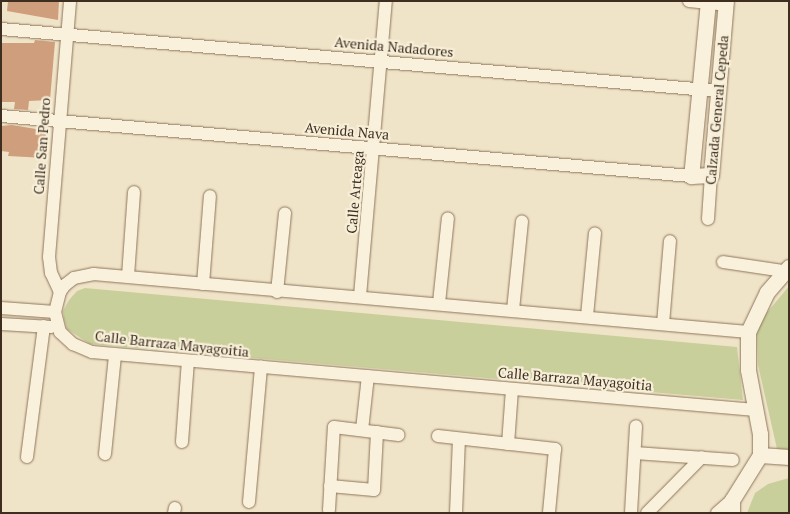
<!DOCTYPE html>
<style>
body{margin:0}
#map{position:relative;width:790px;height:514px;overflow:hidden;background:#f0e4c8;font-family:"PT Serif",serif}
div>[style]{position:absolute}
.green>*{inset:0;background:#c9cf9b}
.building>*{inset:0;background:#cf9f7d}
.roads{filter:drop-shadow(0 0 1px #8d765c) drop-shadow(0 0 1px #8d765c)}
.minor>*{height:12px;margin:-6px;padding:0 6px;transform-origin:6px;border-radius:6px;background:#faf1dc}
.tertiary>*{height:15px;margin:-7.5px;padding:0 7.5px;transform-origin:7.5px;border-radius:7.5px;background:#faf1dc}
span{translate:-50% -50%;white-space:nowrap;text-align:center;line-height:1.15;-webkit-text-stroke:4.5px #f7eed8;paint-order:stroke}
.street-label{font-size:14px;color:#3d2e20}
.frame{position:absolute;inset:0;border:2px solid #3d2e20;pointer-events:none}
</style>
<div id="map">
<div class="green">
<i style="clip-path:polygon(789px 286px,789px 452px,777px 449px,758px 365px,757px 329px,765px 315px)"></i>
<i style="clip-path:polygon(85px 288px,737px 347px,743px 400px,90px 344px,67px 329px,64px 319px,63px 311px,69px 300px,77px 291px)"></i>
<i style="clip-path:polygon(789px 478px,789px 513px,747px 513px,755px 493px,768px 484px)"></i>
</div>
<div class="building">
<i style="clip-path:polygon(8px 1px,59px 1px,58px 20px,7px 11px)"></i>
<i style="clip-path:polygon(35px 40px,55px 42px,50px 100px,29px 101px,28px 110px,14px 109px,15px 102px,1px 102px,1px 43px,34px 43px)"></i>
<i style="clip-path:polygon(12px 125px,42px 130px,42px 134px,47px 134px,45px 158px,8px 156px,9px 152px,1px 151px,1px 126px)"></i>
</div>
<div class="roads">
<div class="minor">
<i style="left:689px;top:1px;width:37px;rotate:6deg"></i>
<i style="left:1px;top:29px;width:720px;rotate:4.94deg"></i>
<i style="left:1px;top:116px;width:693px;rotate:4.97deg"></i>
<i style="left:708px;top:219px;width:44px;rotate:-86.1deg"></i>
<i style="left:723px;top:262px;width:61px;rotate:8.5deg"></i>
<i style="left:128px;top:276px;width:84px;rotate:-85.9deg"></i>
<i style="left:203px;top:284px;width:88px;rotate:-85.5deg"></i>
<i style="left:60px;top:292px;width:21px;rotate:-115deg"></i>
<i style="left:51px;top:273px;width:16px;rotate:-97deg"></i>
<i style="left:49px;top:257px;width:257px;rotate:-85.3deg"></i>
<i style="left:277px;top:292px;width:79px;rotate:-84.2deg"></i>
<i style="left:360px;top:296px;width:296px;rotate:-85deg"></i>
<i style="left:439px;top:303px;width:85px;rotate:-84deg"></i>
<i style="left:1px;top:308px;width:54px;rotate:4.2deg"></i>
<i style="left:513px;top:310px;width:89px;rotate:-84.2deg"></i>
<i style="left:587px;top:316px;width:83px;rotate:-84.5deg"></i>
<i style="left:1px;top:324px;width:50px;rotate:3.4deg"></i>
<i style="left:663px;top:324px;width:83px;rotate:-85.2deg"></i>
<i style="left:748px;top:332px;width:657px;rotate:-174.93deg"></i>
<i style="left:94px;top:274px;width:20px;rotate:169deg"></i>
<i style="left:74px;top:278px;width:11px;rotate:142deg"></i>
<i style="left:65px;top:285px;width:9px;rotate:126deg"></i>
<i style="left:60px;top:292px;width:21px;rotate:104deg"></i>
<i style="left:55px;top:312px;width:21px;rotate:76deg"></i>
<i style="left:60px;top:332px;width:18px;rotate:43deg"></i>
<i style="left:73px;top:344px;width:21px;rotate:23deg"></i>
<i style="left:92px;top:352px;width:666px;rotate:5deg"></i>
<i style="left:362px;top:430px;width:54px;rotate:-83.7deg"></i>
<i style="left:438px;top:436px;width:118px;rotate:6.3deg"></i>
<i style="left:555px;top:449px;width:64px;rotate:95.4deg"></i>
<i style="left:182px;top:442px;width:81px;rotate:-85.8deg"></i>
<i style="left:508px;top:444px;width:55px;rotate:-85.8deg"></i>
<i style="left:635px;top:453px;width:98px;rotate:4.1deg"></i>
<i style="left:105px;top:454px;width:100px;rotate:-84.2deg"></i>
<i style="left:27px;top:457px;width:132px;rotate:-82.6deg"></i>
<i style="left:330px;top:486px;width:44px;rotate:5.2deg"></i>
<i style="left:374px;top:490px;width:58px;rotate:-87deg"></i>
<i style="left:249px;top:502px;width:136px;rotate:-84.9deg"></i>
<i style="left:329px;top:510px;width:83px;rotate:-86.6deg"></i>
<i style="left:334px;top:427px;width:65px;rotate:7deg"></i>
<i style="left:174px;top:513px;width:5px;rotate:-79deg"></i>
<i style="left:456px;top:513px;width:74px;rotate:-87.7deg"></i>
<i style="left:631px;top:513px;width:87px;rotate:-86.7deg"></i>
<i style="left:647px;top:513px;width:78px;rotate:-45.5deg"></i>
<i style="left:717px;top:513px;width:20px;rotate:-41deg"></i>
</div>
<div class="tertiary">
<i style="left:708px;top:1px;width:176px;rotate:95.5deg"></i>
<i style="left:691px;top:176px;width:20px;rotate:-3deg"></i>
<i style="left:711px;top:175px;width:175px;rotate:-85.1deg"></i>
<i style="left:760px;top:455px;width:29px;rotate:4deg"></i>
<i style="left:732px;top:513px;width:13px;rotate:-90deg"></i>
<i style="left:732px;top:500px;width:53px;rotate:-58.1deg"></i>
<i style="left:760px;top:455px;width:21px;rotate:-90deg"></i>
<i style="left:760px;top:434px;width:65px;rotate:-100.6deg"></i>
<i style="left:748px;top:370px;width:38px;rotate:-90deg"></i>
<i style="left:748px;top:332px;width:44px;rotate:-64.6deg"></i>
<i style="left:767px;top:292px;width:33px;rotate:-49deg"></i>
</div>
</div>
<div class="street-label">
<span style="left:394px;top:47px;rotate:5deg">Avenida Nadadores</span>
<span style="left:717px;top:110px;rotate:-85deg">Calzada General Cepeda</span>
<span style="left:347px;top:131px;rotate:5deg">Avenida Nava</span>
<span style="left:42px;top:146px;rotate:-86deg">Calle San Pedro</span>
<span style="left:355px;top:192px;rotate:-85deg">Calle Arteaga</span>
<span style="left:172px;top:344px;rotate:6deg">Calle Barraza Mayagoitia</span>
<span style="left:575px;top:379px;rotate:5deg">Calle Barraza Mayagoitia</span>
</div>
<div class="frame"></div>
</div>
